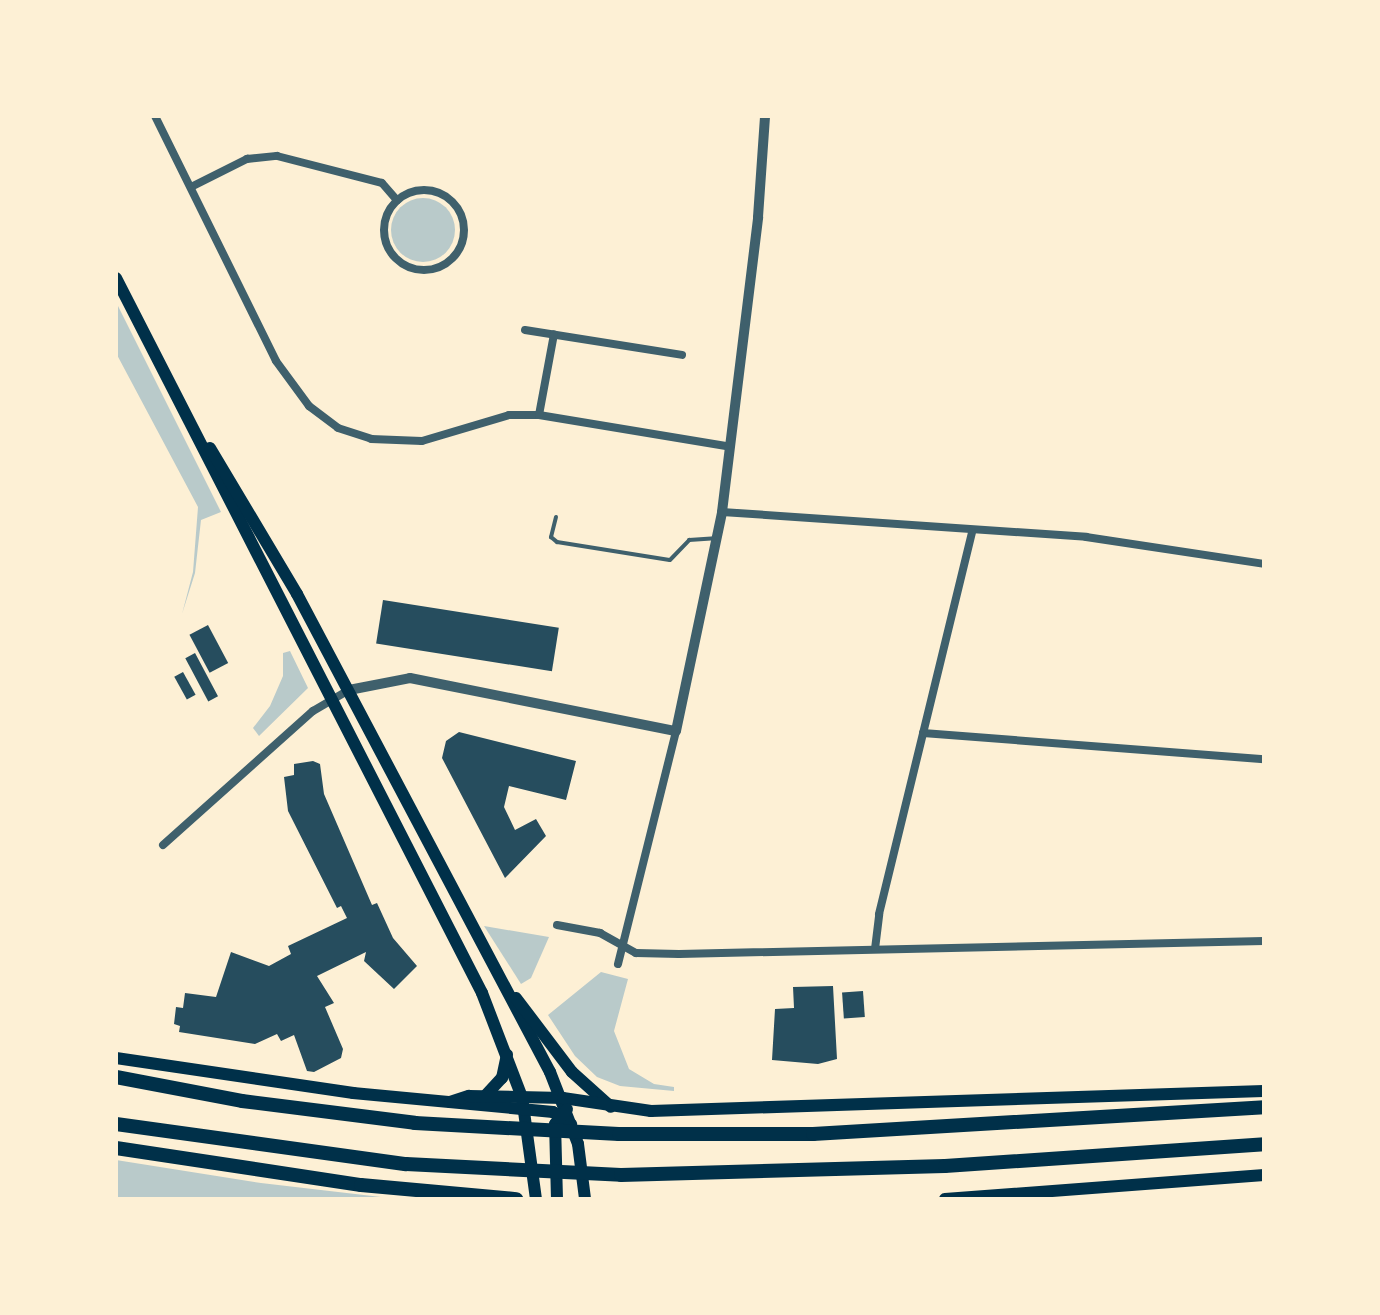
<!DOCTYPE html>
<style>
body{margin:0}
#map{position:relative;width:1380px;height:1315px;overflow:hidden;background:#fdf0d5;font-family:"Open Sans",sans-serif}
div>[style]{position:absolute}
.green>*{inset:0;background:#b9caca}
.round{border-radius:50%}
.building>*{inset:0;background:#264d5e;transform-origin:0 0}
.service>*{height:4px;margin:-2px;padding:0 2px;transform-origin:2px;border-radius:2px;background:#3f606c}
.minor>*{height:8px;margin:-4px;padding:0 4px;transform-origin:4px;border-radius:4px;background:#3f606c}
.minor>.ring{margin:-4px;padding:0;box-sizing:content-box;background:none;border:8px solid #3f606c;border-radius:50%}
.tertiary>*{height:10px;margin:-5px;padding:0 5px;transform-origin:5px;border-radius:5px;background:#3f606c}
.secondary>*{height:12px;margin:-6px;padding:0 6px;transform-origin:6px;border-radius:6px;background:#003049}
.trunk>*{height:14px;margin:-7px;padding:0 7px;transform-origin:7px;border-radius:7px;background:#003049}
span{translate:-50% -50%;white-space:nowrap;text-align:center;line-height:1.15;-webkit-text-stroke:6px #fdf0d5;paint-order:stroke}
.frame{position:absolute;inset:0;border:118px solid #fdf0d5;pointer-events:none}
</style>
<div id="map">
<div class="green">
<i class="round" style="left:391px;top:198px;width:64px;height:64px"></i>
<i style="clip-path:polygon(116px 302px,221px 512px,201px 520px,195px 573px,182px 614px,193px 572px,198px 507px,116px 353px)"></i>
<i style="clip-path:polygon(290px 651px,308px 688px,259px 736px,253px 728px,270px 706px,283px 676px,283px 653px)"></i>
<i style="clip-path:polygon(484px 926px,549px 937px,531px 978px,521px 984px)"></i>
<i style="clip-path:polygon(601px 972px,628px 979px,614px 1031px,629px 1069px,654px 1084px,674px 1087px,674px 1091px,620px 1086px,597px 1077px,575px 1056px,548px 1015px)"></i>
<i style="clip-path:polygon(116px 1160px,261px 1183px,398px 1199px,116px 1199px)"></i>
</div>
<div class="building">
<i style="left:383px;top:600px;width:178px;height:44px;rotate:9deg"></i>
<i style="left:208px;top:625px;width:43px;height:21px;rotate:62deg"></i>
<i style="left:195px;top:653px;width:49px;height:11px;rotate:62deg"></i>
<i style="left:183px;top:672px;width:26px;height:10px;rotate:61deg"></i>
<i style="clip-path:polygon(459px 732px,576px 761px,566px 800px,509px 786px,504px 807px,515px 830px,536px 819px,546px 836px,505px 878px,442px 758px,446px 741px)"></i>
<i style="clip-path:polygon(313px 761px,320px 764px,324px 794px,372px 905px,377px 903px,393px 938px,417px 966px,394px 989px,364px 961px,366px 952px,317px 976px,334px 1003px,325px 1007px,343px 1049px,341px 1058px,314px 1072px,307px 1071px,294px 1035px,281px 1041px,277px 1034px,255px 1044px,179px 1032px,180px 1026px,174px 1024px,176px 1007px,183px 1008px,185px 993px,216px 997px,231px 952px,269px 966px,291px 954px,288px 946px,347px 918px,341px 906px,337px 908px,288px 811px,284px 777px,294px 775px,294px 764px)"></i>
<i style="clip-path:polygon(833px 986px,837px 1059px,818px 1064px,772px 1060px,775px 1009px,794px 1008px,793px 987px)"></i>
<i style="left:863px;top:991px;width:26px;height:21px;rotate:86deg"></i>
</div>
<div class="service">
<i style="left:556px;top:517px;width:21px;rotate:104deg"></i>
<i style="left:551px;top:537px;width:8px;rotate:40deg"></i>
<i style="left:557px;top:542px;width:114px;rotate:9.1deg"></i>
<i style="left:670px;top:560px;width:28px;rotate:-46deg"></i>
<i style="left:689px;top:540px;width:26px;rotate:-4deg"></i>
</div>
<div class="minor">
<i style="left:155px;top:116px;width:273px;rotate:63.7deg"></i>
<i style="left:276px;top:361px;width:56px;rotate:53.7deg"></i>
<i style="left:309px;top:406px;width:36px;rotate:37deg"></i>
<i style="left:338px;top:428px;width:35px;rotate:18deg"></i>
<i style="left:371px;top:439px;width:51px;rotate:2.2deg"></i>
<i style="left:422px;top:441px;width:91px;rotate:-16.6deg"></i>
<i style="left:509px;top:415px;width:30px"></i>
<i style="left:539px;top:415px;width:191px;rotate:9.4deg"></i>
<i style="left:191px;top:187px;width:63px;rotate:-26.6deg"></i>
<i style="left:247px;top:159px;width:30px;rotate:-6deg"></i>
<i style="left:277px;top:156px;width:108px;rotate:14.4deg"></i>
<i style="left:382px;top:183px;width:23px;rotate:49deg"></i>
<i class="ring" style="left:384px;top:190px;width:72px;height:72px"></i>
<i style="left:525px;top:330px;width:159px;rotate:9deg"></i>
<i style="left:539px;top:415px;width:82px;rotate:-79.5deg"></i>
<i style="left:722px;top:512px;width:365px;rotate:3.9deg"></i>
<i style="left:1086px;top:537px;width:180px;rotate:8.6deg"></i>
<i style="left:923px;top:733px;width:342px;rotate:4.4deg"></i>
<i style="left:163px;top:845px;width:201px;rotate:-41.8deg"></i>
<i style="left:313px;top:711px;width:42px;rotate:-30.3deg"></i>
<i style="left:557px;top:925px;width:44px;rotate:10.5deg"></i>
<i style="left:600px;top:933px;width:41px;rotate:29.1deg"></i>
<i style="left:636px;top:953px;width:43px;rotate:1.3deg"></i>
<i style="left:679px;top:954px;width:585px;rotate:-1.27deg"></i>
<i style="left:875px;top:949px;width:35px;rotate:-83deg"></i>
<i style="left:879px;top:914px;width:392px;rotate:-76.3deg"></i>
<i style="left:618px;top:964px;width:240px;rotate:-76deg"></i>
</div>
<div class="tertiary">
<i style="left:349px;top:690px;width:62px;rotate:-11.1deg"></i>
<i style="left:410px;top:678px;width:271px;rotate:11.3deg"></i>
<i style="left:676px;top:731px;width:224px;rotate:-78.1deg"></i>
<i style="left:722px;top:512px;width:297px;rotate:-83deg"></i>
<i style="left:758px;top:217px;width:101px;rotate:-86deg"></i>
</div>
<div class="secondary">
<i style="left:116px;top:278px;width:803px;rotate:62.89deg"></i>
<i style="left:482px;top:993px;width:111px;rotate:69deg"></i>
<i style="left:522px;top:1097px;width:103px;rotate:82.2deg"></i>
<i style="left:210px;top:448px;width:170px;rotate:59.2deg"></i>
<i style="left:297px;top:594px;width:541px;rotate:62.11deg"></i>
<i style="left:550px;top:1072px;width:77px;rotate:68.7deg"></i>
<i style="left:578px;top:1144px;width:55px;rotate:82.7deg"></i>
<i style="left:516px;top:998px;width:93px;rotate:52.9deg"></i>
<i style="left:572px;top:1072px;width:52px;rotate:41.9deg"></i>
<i style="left:116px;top:1058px;width:240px;rotate:8.4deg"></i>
<i style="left:353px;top:1093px;width:201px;rotate:5.4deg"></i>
<i style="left:553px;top:1112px;width:22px;rotate:34deg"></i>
<i style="left:485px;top:1096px;width:25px;rotate:-47deg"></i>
<i style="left:502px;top:1078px;width:24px;rotate:-78deg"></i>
<i style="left:450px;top:1102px;width:20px;rotate:-18deg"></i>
<i style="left:469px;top:1096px;width:94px;rotate:1.2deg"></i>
<i style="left:563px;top:1098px;width:89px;rotate:8.4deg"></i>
<i style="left:651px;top:1111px;width:613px;rotate:-1.87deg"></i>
<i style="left:557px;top:1199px;width:75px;rotate:-91.5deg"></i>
<i style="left:555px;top:1124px;width:19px;rotate:-51deg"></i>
<i style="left:945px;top:1199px;width:320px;rotate:-4.3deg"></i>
</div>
<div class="trunk">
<i style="left:116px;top:1077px;width:128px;rotate:10.8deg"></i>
<i style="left:242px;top:1101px;width:174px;rotate:7.2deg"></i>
<i style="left:415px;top:1123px;width:204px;rotate:3.1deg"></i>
<i style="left:619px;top:1134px;width:194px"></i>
<i style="left:813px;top:1134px;width:452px;rotate:-3.4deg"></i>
<i style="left:116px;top:1124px;width:293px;rotate:7.9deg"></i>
<i style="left:406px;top:1164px;width:215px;rotate:2.9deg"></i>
<i style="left:621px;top:1175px;width:324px;rotate:-1.6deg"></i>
<i style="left:945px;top:1166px;width:320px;rotate:-3.9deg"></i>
<i style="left:116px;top:1148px;width:248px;rotate:8.6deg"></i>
<i style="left:361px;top:1185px;width:156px;rotate:5.2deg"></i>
</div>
<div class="frame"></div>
</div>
